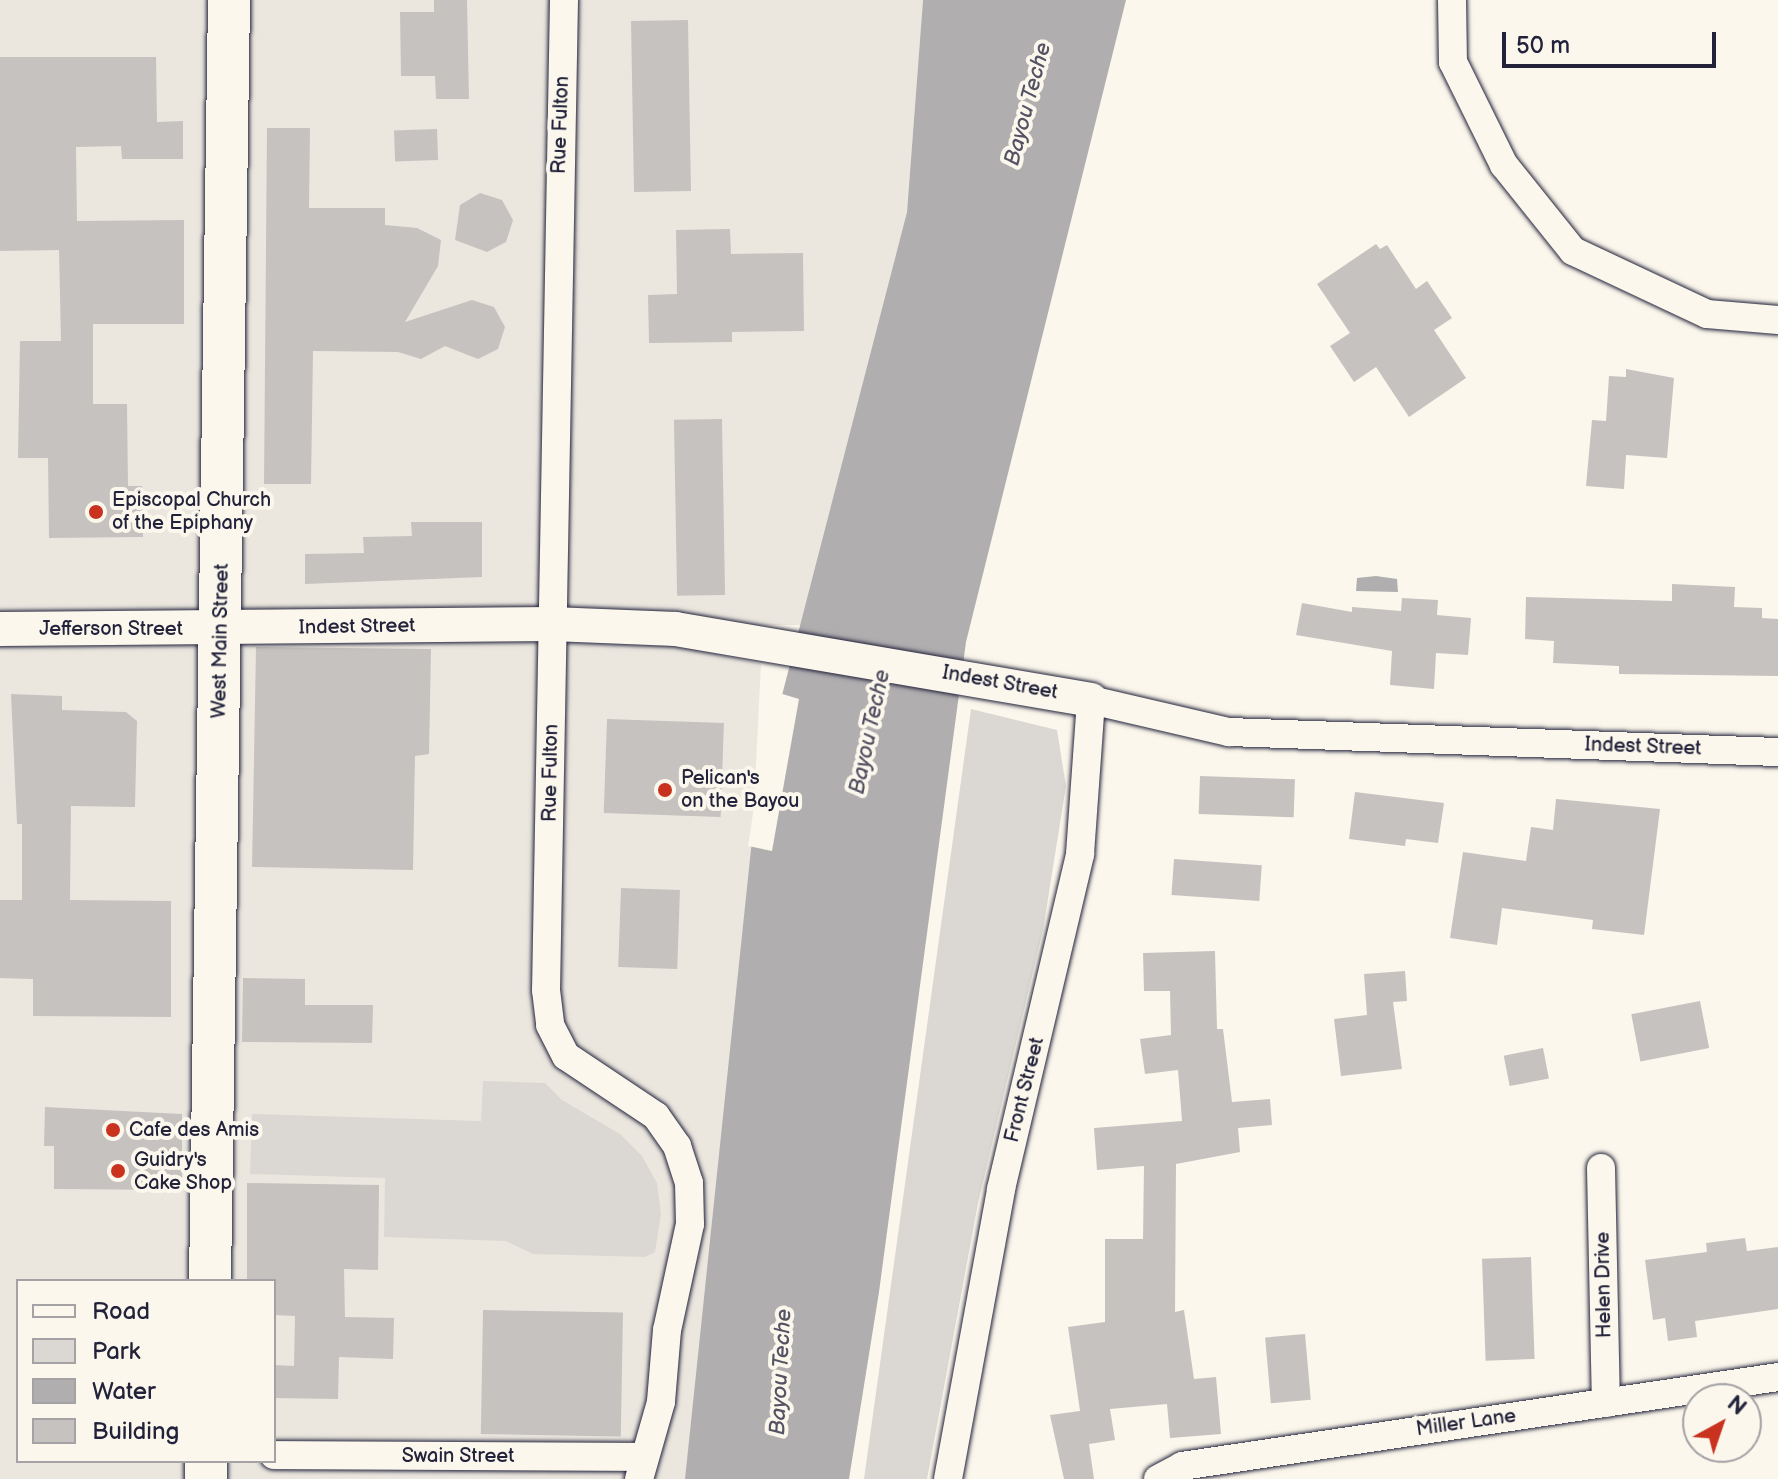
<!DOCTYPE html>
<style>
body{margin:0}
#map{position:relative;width:1778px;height:1479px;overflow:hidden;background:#fbf7ec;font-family:"Balsamiq Sans",sans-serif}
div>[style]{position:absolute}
.built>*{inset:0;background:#ebe7df}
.green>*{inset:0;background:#dbd8d3}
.water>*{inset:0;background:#b1aeb0}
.pier>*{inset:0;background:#fbf7ec}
.building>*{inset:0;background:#c6c2c0;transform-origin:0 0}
.roads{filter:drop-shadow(0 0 2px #22223b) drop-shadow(0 0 2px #22223b)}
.minor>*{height:28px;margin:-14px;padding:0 14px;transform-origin:14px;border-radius:14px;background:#fbf7ec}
.tertiary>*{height:34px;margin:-17px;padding:0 17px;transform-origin:17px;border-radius:17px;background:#fbf7ec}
.primary>*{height:42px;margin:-21px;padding:0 21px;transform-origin:21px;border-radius:21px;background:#fbf7ec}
.dots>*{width:22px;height:22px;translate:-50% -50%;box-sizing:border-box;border:4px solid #fbf7ec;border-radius:50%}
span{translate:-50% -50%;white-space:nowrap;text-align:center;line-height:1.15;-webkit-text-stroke:8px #fbf7ec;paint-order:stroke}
.street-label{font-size:20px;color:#22223b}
.poi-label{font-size:20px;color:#22223b}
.left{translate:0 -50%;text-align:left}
.water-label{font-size:22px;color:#545364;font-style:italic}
.legend{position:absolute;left:16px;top:1279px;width:260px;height:184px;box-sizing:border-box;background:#fbf7ec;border:2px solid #a4a2a5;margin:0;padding:10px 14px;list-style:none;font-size:24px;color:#22223b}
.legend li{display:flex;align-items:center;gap:16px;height:40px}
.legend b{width:40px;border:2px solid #a4a2a5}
.north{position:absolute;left:1682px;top:1383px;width:80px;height:80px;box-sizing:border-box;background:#fbf7ec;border:2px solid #a4a2a5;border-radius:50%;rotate:40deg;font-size:22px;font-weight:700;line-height:32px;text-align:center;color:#22223b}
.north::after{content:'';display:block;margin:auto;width:28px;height:36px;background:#c8321e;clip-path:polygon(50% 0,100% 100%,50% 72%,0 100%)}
.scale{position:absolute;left:1502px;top:32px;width:214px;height:36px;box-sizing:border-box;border:4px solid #22223b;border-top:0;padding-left:10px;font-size:24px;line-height:28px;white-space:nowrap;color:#22223b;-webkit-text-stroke:6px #fbf7ec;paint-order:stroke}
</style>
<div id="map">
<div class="built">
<i style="clip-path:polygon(0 0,923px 0,907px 212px,801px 625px,0 626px)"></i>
<i style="clip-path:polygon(evenodd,0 640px,661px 642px,761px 664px,720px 1479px,0 1479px,0 640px,18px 1281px,274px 1281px,274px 1461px,18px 1461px,18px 1281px)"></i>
</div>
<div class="green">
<i style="clip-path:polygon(971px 709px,1057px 730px,1066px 786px,1043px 930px,978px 1203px,927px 1479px,864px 1479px)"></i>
<i style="clip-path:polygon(483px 1081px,545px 1083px,562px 1100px,620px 1134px,642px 1156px,657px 1183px,661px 1214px,655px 1252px,645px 1257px,533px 1254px,506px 1241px,384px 1237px,385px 1178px,250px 1174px,252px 1114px,481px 1121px)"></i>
</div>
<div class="water">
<i style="clip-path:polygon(923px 0,1126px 0,966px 642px,879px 1292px,849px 1479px,685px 1479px,757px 792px,907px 212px)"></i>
<i style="clip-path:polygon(1376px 576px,1397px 579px,1398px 592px,1356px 591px,1357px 578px)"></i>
</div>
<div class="pier">
<i style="clip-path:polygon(779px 693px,799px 699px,772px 851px,748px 846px,761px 762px)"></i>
</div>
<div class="building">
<i style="clip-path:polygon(434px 0,467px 0,469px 99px,436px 99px,435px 76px,401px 76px,400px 12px,434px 12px)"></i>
<i style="left:688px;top:20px;width:171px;height:57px;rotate:89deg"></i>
<i style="clip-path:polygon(0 57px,156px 57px,157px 122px,183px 121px,183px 159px,122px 159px,121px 146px,76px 147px,77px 221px,184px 220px,184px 324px,93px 324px,93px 404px,127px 404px,128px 486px,142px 486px,143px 537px,49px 538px,48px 458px,18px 458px,20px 341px,61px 341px,59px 250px,0 251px)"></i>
<i style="clip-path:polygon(267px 128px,310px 128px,309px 208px,385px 208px,385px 225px,417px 228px,441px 240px,438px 266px,405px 322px,472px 300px,494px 307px,505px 327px,498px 349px,478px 359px,445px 346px,421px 359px,398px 352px,313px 351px,311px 484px,264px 484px)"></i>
<i style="left:437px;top:129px;width:31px;height:43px;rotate:88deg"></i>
<i style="clip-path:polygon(480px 193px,502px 200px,513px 220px,506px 242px,487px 252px,455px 240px,460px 205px)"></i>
<i style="clip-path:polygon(730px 229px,731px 254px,803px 253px,804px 331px,732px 332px,732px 342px,649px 343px,648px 295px,677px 294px,676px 230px)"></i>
<i style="clip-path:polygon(1376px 244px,1380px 249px,1387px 245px,1416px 289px,1427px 281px,1452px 318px,1434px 330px,1466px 378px,1409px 417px,1376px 367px,1354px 382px,1330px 346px,1350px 333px,1317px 284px)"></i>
<i style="clip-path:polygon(1626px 369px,1674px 378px,1667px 458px,1626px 455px,1624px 489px,1586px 486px,1592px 420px,1606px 421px,1609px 376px,1626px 377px)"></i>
<i style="left:722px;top:419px;width:176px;height:48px;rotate:89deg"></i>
<i style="clip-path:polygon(411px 522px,482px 522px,482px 577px,305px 584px,305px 554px,364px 553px,363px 537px,412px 536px)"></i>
<i style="clip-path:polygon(1672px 584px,1735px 587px,1734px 607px,1762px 608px,1762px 618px,1778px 619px,1778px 676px,1619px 674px,1619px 666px,1553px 663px,1554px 641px,1525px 639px,1526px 597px,1672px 601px)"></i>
<i style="clip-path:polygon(1402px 598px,1438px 600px,1437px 615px,1471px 618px,1468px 655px,1436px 653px,1434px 689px,1390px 685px,1392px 651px,1296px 635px,1302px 603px,1352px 612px,1352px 607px,1401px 611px)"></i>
<i style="clip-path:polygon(256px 647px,431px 649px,429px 754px,415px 756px,413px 870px,252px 867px)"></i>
<i style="clip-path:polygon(11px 694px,62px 696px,62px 710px,126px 712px,137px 721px,135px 807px,71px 806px,70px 900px,171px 901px,171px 1017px,33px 1016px,33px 979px,0 978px,0 900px,22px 900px,22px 824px,17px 824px)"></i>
<i style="left:607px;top:719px;width:117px;height:94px;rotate:2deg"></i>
<i style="left:1200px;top:776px;width:95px;height:38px;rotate:2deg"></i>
<i style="clip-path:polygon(1355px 792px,1444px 803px,1438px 843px,1406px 839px,1405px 846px,1349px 839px)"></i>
<i style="clip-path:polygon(1556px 799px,1660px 809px,1644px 935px,1592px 929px,1593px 920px,1502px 908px,1497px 945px,1450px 938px,1463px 852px,1526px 861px,1531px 827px,1553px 830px)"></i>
<i style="left:1174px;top:859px;width:88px;height:36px;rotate:4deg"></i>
<i style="left:621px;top:888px;width:59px;height:79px;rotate:2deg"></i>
<i style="clip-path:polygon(1215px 951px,1217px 1029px,1223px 1029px,1232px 1102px,1270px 1099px,1272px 1125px,1238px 1128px,1240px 1152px,1176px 1164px,1175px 1312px,1184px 1310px,1194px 1379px,1216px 1377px,1221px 1434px,1170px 1438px,1167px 1404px,1110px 1409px,1115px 1440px,1089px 1444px,1094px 1479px,1064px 1479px,1050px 1415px,1080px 1411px,1068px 1327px,1105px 1322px,1105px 1239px,1143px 1239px,1144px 1166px,1097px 1170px,1094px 1128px,1182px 1121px,1178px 1070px,1145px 1074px,1140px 1039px,1171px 1035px,1170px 991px,1144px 991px,1143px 953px)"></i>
<i style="clip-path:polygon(1405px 971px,1407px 1001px,1393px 1002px,1402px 1069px,1341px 1076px,1334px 1019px,1367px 1015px,1364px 974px)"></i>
<i style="clip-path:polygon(243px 978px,305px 979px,305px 1005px,373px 1005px,372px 1043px,242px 1042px)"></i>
<i style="left:1700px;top:1001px;width:48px;height:70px;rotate:79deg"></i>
<i style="left:1543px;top:1048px;width:31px;height:40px;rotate:79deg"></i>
<i style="clip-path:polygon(45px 1107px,182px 1114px,182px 1190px,54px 1189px,54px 1146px,44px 1146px)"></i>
<i style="clip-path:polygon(247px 1183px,379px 1185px,378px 1270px,344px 1269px,345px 1317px,394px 1318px,393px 1359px,339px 1357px,338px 1399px,274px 1398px,274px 1365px,294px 1366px,295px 1316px,274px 1315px,274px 1281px,247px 1281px)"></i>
<i style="clip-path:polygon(1745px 1238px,1747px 1251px,1778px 1247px,1778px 1309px,1695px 1321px,1697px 1337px,1668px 1341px,1665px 1318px,1653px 1320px,1645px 1260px,1707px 1252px,1706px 1243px)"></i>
<i style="left:1531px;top:1257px;width:102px;height:49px;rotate:88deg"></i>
<i style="left:483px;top:1310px;width:140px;height:124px;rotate:1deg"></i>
<i style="left:1305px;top:1334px;width:66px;height:40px;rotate:85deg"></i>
</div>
<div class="roads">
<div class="minor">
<i style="left:564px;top:0;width:990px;rotate:91.04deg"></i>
<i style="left:546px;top:990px;width:35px;rotate:83deg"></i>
<i style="left:550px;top:1025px;width:35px;rotate:63deg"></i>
<i style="left:566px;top:1056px;width:108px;rotate:33.7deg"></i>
<i style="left:656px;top:1116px;width:37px;rotate:55deg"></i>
<i style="left:677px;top:1146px;width:39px;rotate:72deg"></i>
<i style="left:689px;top:1183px;width:41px;rotate:88.6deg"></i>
<i style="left:690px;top:1224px;width:108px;rotate:102.2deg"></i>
<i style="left:667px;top:1330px;width:72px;rotate:94.8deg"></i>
<i style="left:661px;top:1402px;width:80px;rotate:105.9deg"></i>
<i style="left:1452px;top:0;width:62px;rotate:89.1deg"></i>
<i style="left:1453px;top:62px;width:115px;rotate:63.7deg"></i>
<i style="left:1504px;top:165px;width:110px;rotate:51.3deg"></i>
<i style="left:1573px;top:251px;width:148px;rotate:25.2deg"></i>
<i style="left:1707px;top:314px;width:71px;rotate:4.8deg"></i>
<i style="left:1601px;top:1168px;width:235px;rotate:88.8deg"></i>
<i style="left:274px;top:1455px;width:368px;rotate:0.3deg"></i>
<i style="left:948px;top:1479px;width:295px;rotate:-79.6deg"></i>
<i style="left:1001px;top:1189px;width:344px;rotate:-76.7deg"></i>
<i style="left:1080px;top:854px;width:154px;rotate:-85.9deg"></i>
<i style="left:1091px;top:700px;width:142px;rotate:13.1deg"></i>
<i style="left:1229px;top:732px;width:549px;rotate:2.09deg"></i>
<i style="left:1158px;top:1479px;width:27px;rotate:-28deg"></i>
<i style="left:1182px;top:1466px;width:603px;rotate:-8.49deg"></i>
</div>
<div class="tertiary">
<i style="left:0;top:629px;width:552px;rotate:-0.52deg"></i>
<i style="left:552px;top:624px;width:124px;rotate:2.3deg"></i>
<i style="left:676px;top:629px;width:421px;rotate:9.7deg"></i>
</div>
<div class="primary">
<i style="left:210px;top:1281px;width:1281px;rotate:-89.15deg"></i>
<i style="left:206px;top:1479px;width:18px;rotate:-90deg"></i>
</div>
</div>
<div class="dots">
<i style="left:96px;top:512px;background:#c8321e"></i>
<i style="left:665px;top:790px;background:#c8321e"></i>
<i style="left:113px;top:1130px;background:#c8321e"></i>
<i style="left:118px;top:1171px;background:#c8321e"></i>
</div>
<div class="street-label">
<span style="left:561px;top:125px;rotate:-88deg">Rue Fulton</span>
<span style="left:357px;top:627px;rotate:-1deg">Indest Street</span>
<span style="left:111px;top:629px">Jefferson Street</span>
<span style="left:221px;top:641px;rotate:-89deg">West Main Street</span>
<span style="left:1000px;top:683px;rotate:10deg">Indest Street</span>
<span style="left:1643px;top:747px;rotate:2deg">Indest Street</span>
<span style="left:551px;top:773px;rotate:-89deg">Rue Fulton</span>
<span style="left:1025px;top:1090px;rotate:-76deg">Front Street</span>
<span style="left:1604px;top:1285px;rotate:-91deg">Helen Drive</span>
<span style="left:1466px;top:1423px;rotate:-8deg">Miller Lane</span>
<span style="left:458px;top:1456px">Swain Street</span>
</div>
<div class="poi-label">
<span class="left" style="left:112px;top:512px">Episcopal Church<br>of the Epiphany</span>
<span class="left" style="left:681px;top:790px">Pelican's<br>on the Bayou</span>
<span class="left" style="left:129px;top:1130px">Cafe des Amis</span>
<span class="left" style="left:134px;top:1172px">Guidry's<br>Cake Shop</span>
</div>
<div class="water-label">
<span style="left:1028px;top:104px;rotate:-75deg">Bayou Teche</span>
<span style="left:870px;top:732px;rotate:-78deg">Bayou Teche</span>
<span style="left:781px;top:1372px;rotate:-87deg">Bayou Teche</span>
</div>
<ul class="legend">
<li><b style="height:10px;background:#fbf7ec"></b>Road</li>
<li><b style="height:22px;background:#dbd8d3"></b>Park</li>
<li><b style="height:22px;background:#b1aeb0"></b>Water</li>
<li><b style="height:22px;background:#c6c2c0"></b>Building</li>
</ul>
<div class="north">N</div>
<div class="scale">50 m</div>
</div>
